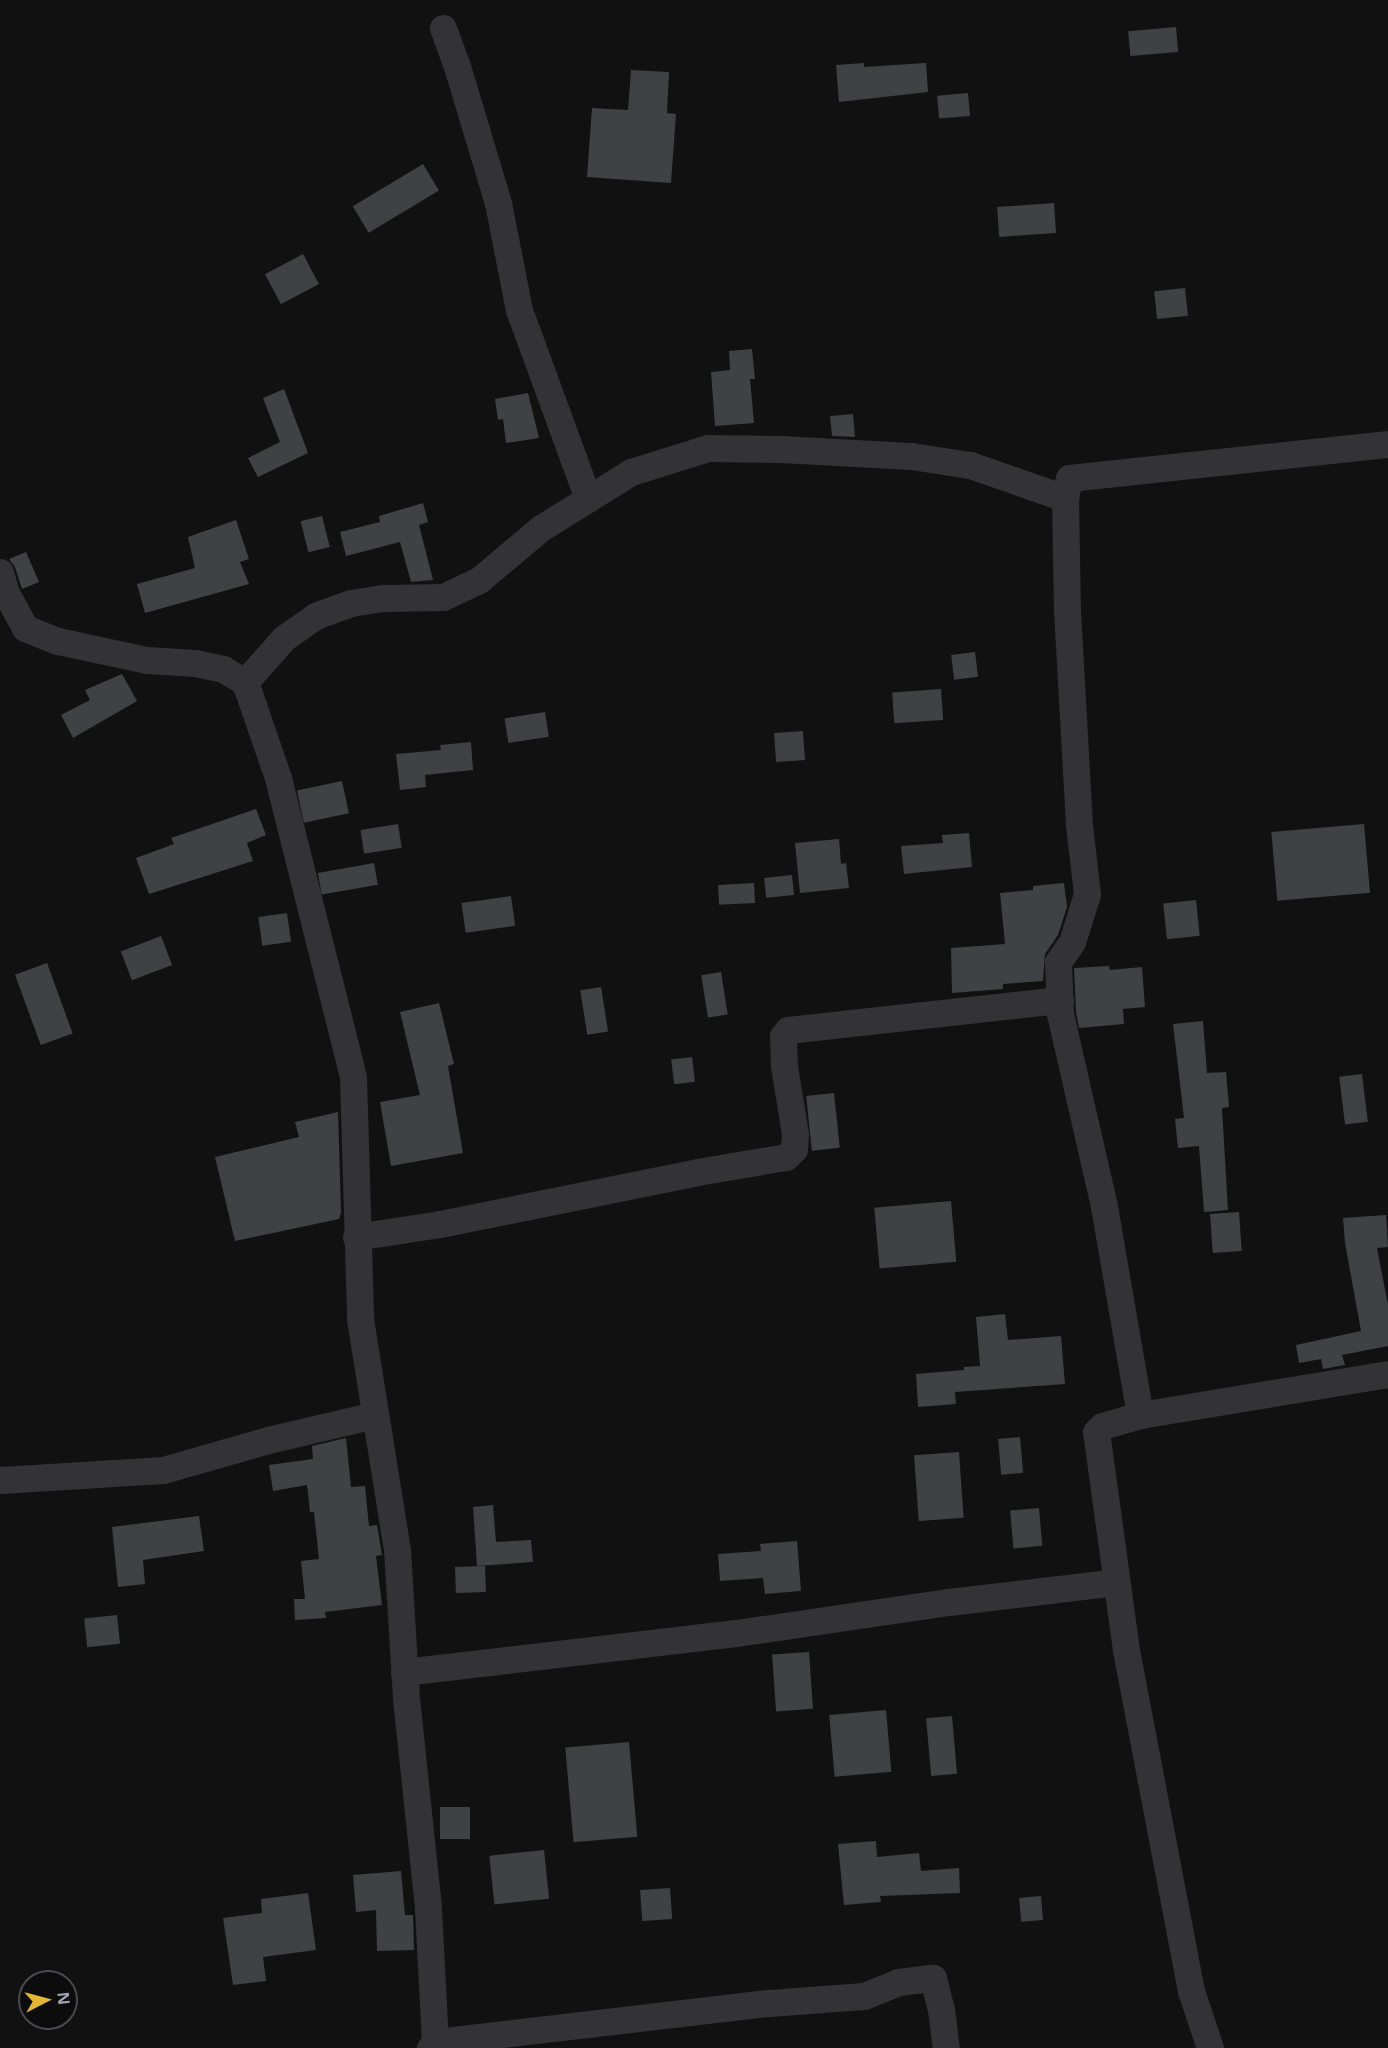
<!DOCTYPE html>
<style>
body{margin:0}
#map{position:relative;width:1388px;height:2048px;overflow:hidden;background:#111112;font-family:"Open Sans",sans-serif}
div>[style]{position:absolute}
.building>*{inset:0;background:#404145;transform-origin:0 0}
.minor>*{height:27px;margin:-13.5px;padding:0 13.5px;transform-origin:13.5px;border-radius:13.5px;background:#323237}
span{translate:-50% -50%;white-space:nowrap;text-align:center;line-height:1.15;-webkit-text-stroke:6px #0c0c0d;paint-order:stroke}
.north{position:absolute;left:18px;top:1970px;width:60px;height:60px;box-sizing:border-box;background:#0c0c0d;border:2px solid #484a4f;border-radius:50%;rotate:84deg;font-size:16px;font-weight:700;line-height:24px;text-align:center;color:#a3a6b2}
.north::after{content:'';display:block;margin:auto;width:21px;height:27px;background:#e4b636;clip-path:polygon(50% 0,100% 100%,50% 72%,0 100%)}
</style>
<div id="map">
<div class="building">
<i style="left:1176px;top:27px;width:25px;height:48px;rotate:85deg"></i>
<i style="clip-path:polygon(864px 63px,864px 67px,926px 63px,928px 92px,839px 102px,836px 65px)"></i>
<i style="clip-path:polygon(631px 70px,669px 72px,667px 113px,676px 114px,671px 183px,587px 177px,592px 108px,628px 110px)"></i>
<i style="left:968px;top:93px;width:23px;height:31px;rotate:85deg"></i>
<i style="left:423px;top:164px;width:31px;height:82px;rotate:59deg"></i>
<i style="left:1054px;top:203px;width:30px;height:57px;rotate:86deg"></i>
<i style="left:303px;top:254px;width:34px;height:43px;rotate:62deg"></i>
<i style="left:1185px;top:288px;width:28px;height:31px;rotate:84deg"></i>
<i style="clip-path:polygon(752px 349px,755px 379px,750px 379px,754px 423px,715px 426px,711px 372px,730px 370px,729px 351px)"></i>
<i style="clip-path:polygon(284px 389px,308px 453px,258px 477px,248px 458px,280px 442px,263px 398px)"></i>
<i style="clip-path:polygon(528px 393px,539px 438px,506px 443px,503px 419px,498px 420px,495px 399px)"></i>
<i style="clip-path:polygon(853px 414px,855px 437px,832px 436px,830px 416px)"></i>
<i style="clip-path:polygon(423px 503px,428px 522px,419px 525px,433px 580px,411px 582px,400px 542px,346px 556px,340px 532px,380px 522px,379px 516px)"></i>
<i style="left:322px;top:516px;width:32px;height:22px;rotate:76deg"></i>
<i style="clip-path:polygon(236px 520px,249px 559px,240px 562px,249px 584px,145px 613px,137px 584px,195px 568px,188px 537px)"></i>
<i style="clip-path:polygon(26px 552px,39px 582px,22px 589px,15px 567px,9px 559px)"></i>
<i style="left:975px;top:652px;width:25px;height:24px;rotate:83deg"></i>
<i style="clip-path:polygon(122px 674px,137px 701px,73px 738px,61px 715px,90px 700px,85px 690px)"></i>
<i style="left:941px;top:689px;width:31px;height:49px;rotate:86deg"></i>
<i style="left:545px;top:712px;width:25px;height:41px;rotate:81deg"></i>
<i style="left:803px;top:731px;width:29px;height:29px;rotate:86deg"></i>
<i style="clip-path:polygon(471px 742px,473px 770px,425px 775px,426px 787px,400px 790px,396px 754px,441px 750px,440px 745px)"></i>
<i style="left:342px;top:781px;width:33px;height:46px;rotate:78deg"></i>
<i style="clip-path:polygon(256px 809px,266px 835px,247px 843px,253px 861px,149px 894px,136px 858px,174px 844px,171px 838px)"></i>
<i style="left:398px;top:824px;width:24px;height:38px;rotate:81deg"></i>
<i style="left:1364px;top:824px;width:69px;height:93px;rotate:85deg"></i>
<i style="clip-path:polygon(969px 833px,972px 867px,904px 874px,901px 846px,943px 843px,942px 835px)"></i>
<i style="clip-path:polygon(839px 839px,841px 864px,846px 863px,849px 888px,800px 893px,795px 843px)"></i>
<i style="left:374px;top:863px;width:22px;height:57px;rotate:80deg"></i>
<i style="left:792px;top:875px;width:20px;height:28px;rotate:84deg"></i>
<i style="left:754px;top:883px;width:20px;height:36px;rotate:87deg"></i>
<i style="clip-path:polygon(1064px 883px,1067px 907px,1058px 935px,1045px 954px,1043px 981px,1003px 984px,1003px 989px,952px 993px,951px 948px,1005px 944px,1000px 893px,1033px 890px,1033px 886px)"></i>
<i style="left:511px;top:896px;width:30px;height:50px;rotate:82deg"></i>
<i style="left:1196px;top:900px;width:36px;height:33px;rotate:84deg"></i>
<i style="left:287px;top:913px;width:29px;height:29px;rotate:82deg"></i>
<i style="left:161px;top:936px;width:31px;height:43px;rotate:69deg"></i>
<i style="left:47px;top:963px;width:75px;height:34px;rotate:70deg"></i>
<i style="clip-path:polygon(1109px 966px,1110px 970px,1142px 967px,1145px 1007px,1123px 1009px,1124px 1024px,1079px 1028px,1076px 1012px,1074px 968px)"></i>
<i style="left:721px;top:972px;width:43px;height:20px;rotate:81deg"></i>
<i style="left:601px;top:987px;width:45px;height:21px;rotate:81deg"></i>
<i style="clip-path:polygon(439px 1003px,454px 1064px,448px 1066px,463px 1153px,391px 1166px,380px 1102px,420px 1095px,400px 1012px)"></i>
<i style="clip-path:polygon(1203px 1021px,1207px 1073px,1226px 1072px,1229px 1107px,1222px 1108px,1228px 1210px,1204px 1212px,1199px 1146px,1178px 1148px,1175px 1119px,1184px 1118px,1173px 1024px)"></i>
<i style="left:692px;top:1057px;width:25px;height:21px;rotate:83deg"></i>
<i style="left:1362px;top:1074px;width:48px;height:23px;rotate:83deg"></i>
<i style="left:834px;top:1093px;width:55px;height:28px;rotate:84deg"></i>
<i style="clip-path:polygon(338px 1112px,341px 1212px,339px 1219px,235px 1241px,215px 1157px,299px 1137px,295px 1122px)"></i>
<i style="left:951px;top:1201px;width:61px;height:77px;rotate:85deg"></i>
<i style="left:1239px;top:1212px;width:39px;height:29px;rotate:86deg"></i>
<i style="clip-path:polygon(1386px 1215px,1388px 1247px,1377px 1248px,1388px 1305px,1388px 1346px,1342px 1355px,1345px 1365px,1323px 1369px,1321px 1359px,1299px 1363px,1296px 1345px,1361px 1331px,1345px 1243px,1343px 1218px)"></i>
<i style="clip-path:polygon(1005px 1314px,1008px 1340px,1061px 1336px,1065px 1384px,955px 1392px,956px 1404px,918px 1407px,916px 1374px,964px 1370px,964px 1367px,980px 1366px,976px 1317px)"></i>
<i style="left:1020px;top:1437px;width:36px;height:22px;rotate:85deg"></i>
<i style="clip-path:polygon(346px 1438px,351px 1487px,365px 1486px,369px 1526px,377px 1525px,382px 1555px,376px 1556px,382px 1605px,325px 1612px,326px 1618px,295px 1620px,294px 1599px,305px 1599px,301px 1561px,319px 1559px,314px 1512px,310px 1512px,307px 1485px,273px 1491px,269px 1465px,313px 1459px,312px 1446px)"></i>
<i style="left:959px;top:1452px;width:66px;height:45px;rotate:86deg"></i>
<i style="clip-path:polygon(493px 1505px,496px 1542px,531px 1540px,533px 1562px,477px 1566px,473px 1507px)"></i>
<i style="left:1039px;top:1508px;width:38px;height:29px;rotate:85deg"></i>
<i style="clip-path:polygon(199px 1516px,204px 1551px,143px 1560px,145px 1584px,118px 1587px,112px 1527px)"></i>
<i style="clip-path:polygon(797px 1541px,801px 1591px,765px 1594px,763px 1578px,720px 1581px,718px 1554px,761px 1551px,760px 1544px)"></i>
<i style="left:485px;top:1566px;width:26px;height:30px;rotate:88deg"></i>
<i style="left:117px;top:1615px;width:29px;height:33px;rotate:84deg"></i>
<i style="left:809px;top:1652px;width:57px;height:37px;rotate:86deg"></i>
<i style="left:886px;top:1710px;width:62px;height:57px;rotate:85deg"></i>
<i style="left:952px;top:1716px;width:58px;height:26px;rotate:85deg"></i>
<i style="left:629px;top:1742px;width:95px;height:64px;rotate:85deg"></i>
<i style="left:440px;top:1807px;width:30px;height:32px"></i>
<i style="clip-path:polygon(876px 1841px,877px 1857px,919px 1853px,921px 1871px,959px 1868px,960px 1893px,880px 1896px,881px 1902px,844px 1905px,838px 1844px)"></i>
<i style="left:544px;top:1850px;width:49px;height:55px;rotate:84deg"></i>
<i style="clip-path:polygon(401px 1871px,405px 1915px,413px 1915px,414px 1950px,377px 1951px,376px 1910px,356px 1912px,353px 1875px)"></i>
<i style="left:670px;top:1888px;width:31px;height:30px;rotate:86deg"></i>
<i style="clip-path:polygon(308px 1893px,316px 1950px,263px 1957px,266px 1981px,233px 1985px,223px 1918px,262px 1913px,261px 1899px)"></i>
<i style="left:1041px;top:1896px;width:24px;height:22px;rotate:85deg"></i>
</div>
<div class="minor">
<i style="left:443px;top:28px;width:37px;rotate:70deg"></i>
<i style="left:456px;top:63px;width:146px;rotate:73.3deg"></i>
<i style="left:498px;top:203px;width:109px;rotate:78.9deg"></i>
<i style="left:519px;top:310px;width:201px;rotate:69.9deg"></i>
<i style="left:0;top:572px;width:20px;rotate:75deg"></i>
<i style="left:5px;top:591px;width:42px;rotate:61.6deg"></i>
<i style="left:25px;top:628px;width:35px;rotate:22deg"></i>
<i style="left:58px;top:641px;width:91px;rotate:12.1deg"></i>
<i style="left:147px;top:660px;width:48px;rotate:3.6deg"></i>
<i style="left:195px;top:663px;width:29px;rotate:12deg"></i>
<i style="left:223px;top:669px;width:26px;rotate:31deg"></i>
<i style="left:245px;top:682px;width:102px;rotate:71deg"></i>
<i style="left:278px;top:778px;width:308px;rotate:75.9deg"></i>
<i style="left:353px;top:1077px;width:242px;rotate:88.3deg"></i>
<i style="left:360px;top:1319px;width:234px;rotate:80.9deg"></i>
<i style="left:397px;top:1550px;width:148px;rotate:86.5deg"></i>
<i style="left:406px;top:1698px;width:212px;rotate:84deg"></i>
<i style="left:428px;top:1909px;width:133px;rotate:87deg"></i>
<i style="left:435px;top:2042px;width:8px;rotate:130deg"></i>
<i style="left:245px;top:682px;width:59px;rotate:-48.4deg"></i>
<i style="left:284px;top:638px;width:38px;rotate:-35deg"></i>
<i style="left:315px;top:616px;width:38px;rotate:-20deg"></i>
<i style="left:351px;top:603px;width:33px;rotate:-9deg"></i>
<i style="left:384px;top:598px;width:59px;rotate:-1deg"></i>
<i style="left:443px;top:597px;width:40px;rotate:-25deg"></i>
<i style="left:479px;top:580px;width:81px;rotate:-40deg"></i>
<i style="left:541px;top:528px;width:106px;rotate:-31.9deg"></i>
<i style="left:631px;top:472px;width:81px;rotate:-17.3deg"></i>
<i style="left:708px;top:448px;width:72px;rotate:0.8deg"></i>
<i style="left:780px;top:449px;width:131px;rotate:3.1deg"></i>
<i style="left:911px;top:456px;width:60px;rotate:8.7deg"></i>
<i style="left:970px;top:465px;width:101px;rotate:19.2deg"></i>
<i style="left:356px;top:1237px;width:85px;rotate:-8.8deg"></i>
<i style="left:440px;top:1224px;width:262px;rotate:-11.4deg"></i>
<i style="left:697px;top:1172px;width:90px;rotate:-9.6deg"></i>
<i style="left:786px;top:1157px;width:11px;rotate:-45deg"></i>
<i style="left:794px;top:1149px;width:15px;rotate:-86deg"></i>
<i style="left:795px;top:1134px;width:69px;rotate:-99.2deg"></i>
<i style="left:784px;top:1066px;width:30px;rotate:-92deg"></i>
<i style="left:783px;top:1036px;width:8px;rotate:-50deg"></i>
<i style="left:788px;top:1030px;width:274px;rotate:-6.3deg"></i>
<i style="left:1140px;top:1415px;width:251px;rotate:-9.4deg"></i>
<i style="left:0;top:1480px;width:163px;rotate:-3.5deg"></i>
<i style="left:163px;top:1470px;width:109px;rotate:-15.9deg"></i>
<i style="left:268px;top:1440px;width:110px;rotate:-13.2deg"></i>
<i style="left:404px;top:1672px;width:334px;rotate:-6.7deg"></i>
<i style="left:736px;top:1633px;width:215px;rotate:-8.3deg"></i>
<i style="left:949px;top:1602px;width:168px;rotate:-6.8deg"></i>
<i style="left:435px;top:2042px;width:336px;rotate:-6.7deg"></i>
<i style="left:769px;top:2003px;width:95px;rotate:-4.2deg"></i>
<i style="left:864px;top:1996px;width:37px;rotate:-22deg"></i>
<i style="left:898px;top:1982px;width:35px;rotate:-7deg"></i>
<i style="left:933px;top:1978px;width:32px;rotate:76deg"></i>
<i style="left:941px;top:2009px;width:39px;rotate:83deg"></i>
<i style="left:1210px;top:2048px;width:60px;rotate:-108.4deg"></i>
<i style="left:1191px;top:1991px;width:347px;rotate:-100.8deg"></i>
<i style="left:1126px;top:1650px;width:220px;rotate:-97.8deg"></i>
<i style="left:1096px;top:1432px;width:8px;rotate:-45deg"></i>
<i style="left:1102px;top:1426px;width:40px;rotate:-16deg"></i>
<i style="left:1140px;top:1415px;width:212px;rotate:-99.8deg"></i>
<i style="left:1104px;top:1206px;width:197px;rotate:-102.9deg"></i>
<i style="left:1060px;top:1014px;width:52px;rotate:-92.2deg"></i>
<i style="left:1058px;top:962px;width:24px;rotate:-55deg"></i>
<i style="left:1072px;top:942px;width:50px;rotate:-72.6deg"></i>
<i style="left:1087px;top:894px;width:69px;rotate:-96.6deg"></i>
<i style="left:1079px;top:825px;width:213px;rotate:-93.2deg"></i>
<i style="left:1067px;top:612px;width:114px;rotate:-91deg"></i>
<i style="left:1065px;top:498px;width:20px;rotate:-79deg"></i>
<i style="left:1069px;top:478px;width:321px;rotate:-6.1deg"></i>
</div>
<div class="north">N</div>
</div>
